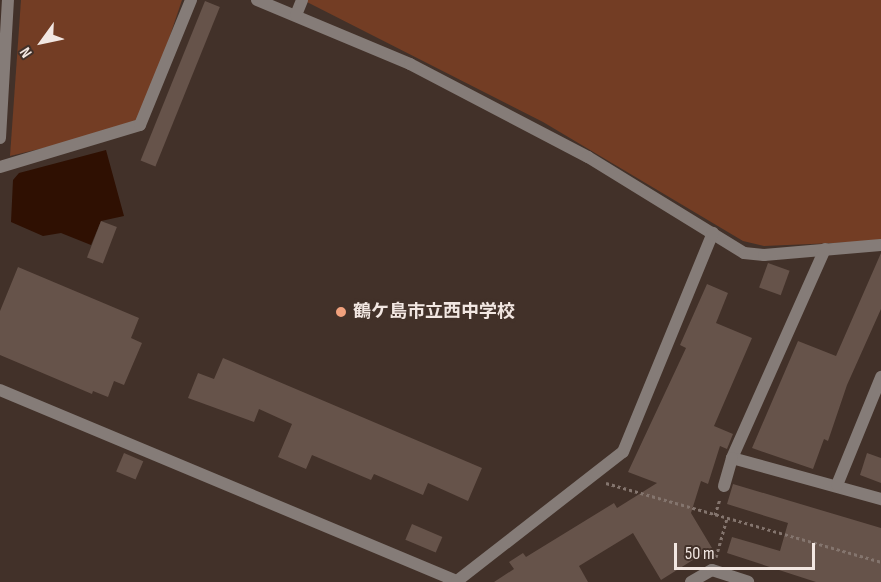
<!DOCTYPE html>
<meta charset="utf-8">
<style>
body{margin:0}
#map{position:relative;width:881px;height:582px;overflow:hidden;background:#423129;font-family:"Sofia Sans Condensed","Noto Sans JP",sans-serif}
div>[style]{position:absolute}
.green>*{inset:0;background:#733d24}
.water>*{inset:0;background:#2f1002}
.building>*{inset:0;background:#66534a;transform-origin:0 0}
.path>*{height:3px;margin-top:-1.5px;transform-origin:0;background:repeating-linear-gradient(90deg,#84756e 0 3px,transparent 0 6px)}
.street>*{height:12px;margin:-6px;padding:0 6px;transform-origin:6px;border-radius:6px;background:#857c78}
.dots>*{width:16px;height:16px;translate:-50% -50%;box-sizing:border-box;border:3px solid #423129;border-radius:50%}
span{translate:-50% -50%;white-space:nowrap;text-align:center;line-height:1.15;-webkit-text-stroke:6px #423129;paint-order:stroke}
.poi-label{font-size:18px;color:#f2e7e2;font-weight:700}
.left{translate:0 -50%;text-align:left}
.north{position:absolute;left:12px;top:12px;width:60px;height:60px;-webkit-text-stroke:4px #423129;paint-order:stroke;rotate:237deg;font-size:16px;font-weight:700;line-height:24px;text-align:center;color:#f2e7e2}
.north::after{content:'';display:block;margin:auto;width:21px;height:27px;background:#f2e7e2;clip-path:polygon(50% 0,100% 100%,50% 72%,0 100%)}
.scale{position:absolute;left:674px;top:543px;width:141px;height:27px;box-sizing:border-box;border:3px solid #f2e7e2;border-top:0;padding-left:8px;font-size:18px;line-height:21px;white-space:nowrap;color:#f2e7e2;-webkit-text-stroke:4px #423129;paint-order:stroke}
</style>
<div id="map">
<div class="green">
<i style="clip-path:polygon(21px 0,182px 0,140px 125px,10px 156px)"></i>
<i style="clip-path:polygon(303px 0,881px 0,881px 241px,764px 246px,743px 241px,543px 122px)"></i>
</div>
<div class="water">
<i style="clip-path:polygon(106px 150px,124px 216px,101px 221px,91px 245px,61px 233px,43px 236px,11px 222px,13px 180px,19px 173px)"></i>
</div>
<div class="building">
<i style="left:205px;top:1px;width:16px;height:172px;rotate:22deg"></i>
<i style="left:101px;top:221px;width:17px;height:39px;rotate:21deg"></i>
<i style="clip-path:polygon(881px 253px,881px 309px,847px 385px,828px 441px,824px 439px,813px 469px,752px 448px,798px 341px,836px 356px)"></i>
<i style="left:768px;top:263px;width:23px;height:26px;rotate:20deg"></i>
<i style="clip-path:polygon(18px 267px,139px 318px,131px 338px,142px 343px,124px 385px,114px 381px,108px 397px,93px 391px,92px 394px,0 355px,0 311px)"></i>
<i style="clip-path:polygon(707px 284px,728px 293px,716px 323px,752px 338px,714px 426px,733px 434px,727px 449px,720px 446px,708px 484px,701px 481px,691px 513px,712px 548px,661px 580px,633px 533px,579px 566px,588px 582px,494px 582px,514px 569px,509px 562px,523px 553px,526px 557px,614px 503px,617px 508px,657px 483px,628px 472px,686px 348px,680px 345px)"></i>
<i style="clip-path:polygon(223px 358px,482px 468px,468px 501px,428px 483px,423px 495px,374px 474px,371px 480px,312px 455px,306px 469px,278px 457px,292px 424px,259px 409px,254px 422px,188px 398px,198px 373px,214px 379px)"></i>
<i style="left:124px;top:453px;width:21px;height:20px;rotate:23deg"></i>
<i style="clip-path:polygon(867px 453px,881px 458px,881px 483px,860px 475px)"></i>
<i style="clip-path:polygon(733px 484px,881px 528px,881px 582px,816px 582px,727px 553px,732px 537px,780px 551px,788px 523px,727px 504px)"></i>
<i style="left:412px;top:524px;width:33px;height:17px;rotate:23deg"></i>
</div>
<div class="path">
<i style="left:606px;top:483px;width:286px;rotate:16deg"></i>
<i style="left:715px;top:515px;width:17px;rotate:-73deg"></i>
<i style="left:716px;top:557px;width:41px;rotate:-74.2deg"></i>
</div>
<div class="street">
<i style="left:257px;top:0;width:166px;rotate:22.7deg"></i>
<i style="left:410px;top:64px;width:201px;rotate:27.6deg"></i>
<i style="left:588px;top:157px;width:183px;rotate:31.6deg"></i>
<i style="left:744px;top:253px;width:20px;rotate:6deg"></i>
<i style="left:764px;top:255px;width:117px;rotate:-4.9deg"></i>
<i style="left:296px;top:15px;width:16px;rotate:-68deg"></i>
<i style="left:0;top:138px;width:138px;rotate:-86.7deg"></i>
<i style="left:0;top:167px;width:146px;rotate:-16.7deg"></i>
<i style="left:140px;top:125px;width:135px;rotate:-67.8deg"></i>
<i style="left:825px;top:249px;width:229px;rotate:114deg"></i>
<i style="left:732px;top:458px;width:155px;rotate:15.4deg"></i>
<i style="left:0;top:390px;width:495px;rotate:22.7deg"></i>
<i style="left:457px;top:581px;width:210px;rotate:-37.9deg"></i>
<i style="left:623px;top:452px;width:237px;rotate:-67.7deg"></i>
<i style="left:837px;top:485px;width:117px;rotate:-67.8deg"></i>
<i style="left:724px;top:486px;width:29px;rotate:-74deg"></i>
<i style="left:691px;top:582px;width:24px;rotate:-30deg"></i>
<i style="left:712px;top:570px;width:38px;rotate:18deg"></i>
</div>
<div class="dots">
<i style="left:341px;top:312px;background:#f1a17d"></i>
</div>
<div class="poi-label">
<span class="left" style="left:353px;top:312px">鶴ケ島市立西中学校</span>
</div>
<div class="north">N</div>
<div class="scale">50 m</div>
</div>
